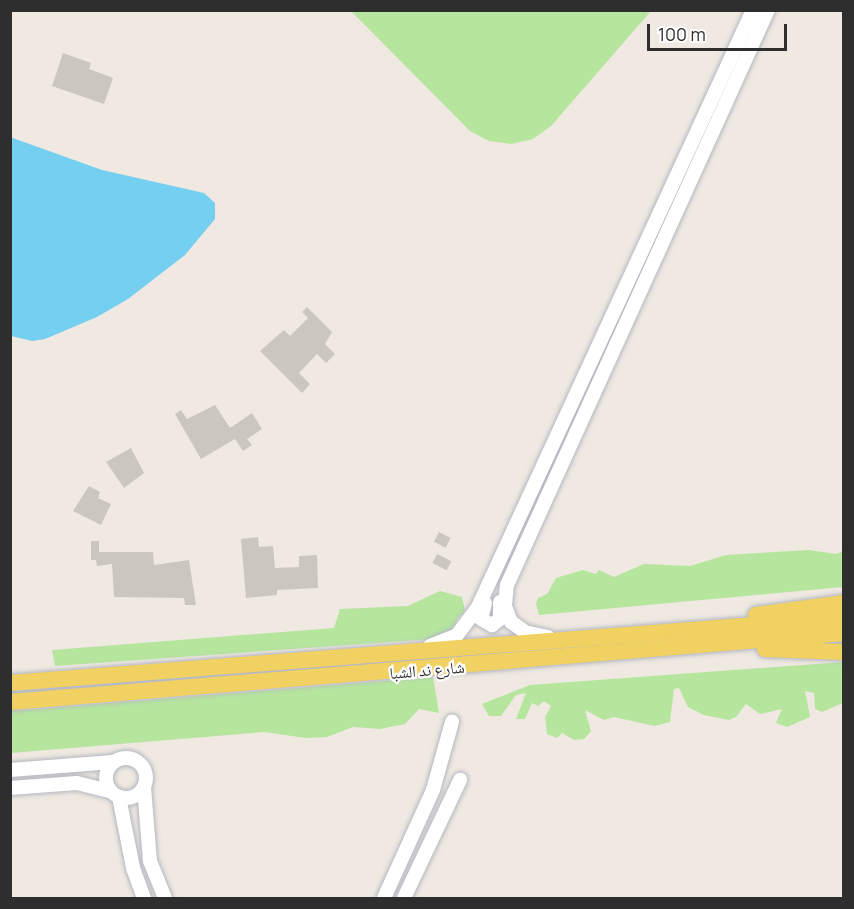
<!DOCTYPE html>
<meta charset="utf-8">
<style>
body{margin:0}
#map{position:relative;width:854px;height:909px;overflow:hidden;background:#efe9e1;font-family:Manrope,"Noto Naskh Arabic",sans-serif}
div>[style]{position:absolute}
.green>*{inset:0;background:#b6e59e}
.water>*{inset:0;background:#75cff0}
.building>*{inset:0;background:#cbc7bf;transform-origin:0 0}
.roads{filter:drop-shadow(0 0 2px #b4b7c1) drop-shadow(0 0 2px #b4b7c1)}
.minor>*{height:14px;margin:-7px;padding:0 7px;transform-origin:7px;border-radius:7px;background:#fff}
.minor>.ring{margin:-7px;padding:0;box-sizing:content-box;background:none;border:14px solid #fff;border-radius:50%}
.major>*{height:16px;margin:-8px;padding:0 8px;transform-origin:8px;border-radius:8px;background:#f2d163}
span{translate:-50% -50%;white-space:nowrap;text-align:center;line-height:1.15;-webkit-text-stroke:4.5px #fff;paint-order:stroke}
.street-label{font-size:16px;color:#2e2e2e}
.frame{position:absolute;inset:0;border:12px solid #2e2e2e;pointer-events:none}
.scale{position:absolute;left:647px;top:24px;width:140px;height:27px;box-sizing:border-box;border:3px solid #2e2e2e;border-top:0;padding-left:8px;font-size:18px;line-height:21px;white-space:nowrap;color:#2e2e2e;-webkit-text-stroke:4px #fff;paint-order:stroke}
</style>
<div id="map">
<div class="green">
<i style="clip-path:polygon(351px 11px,651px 11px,551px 126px,533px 139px,511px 144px,489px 141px,470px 131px)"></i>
<i style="clip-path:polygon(809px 550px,836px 554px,843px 551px,843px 587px,539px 615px,536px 604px,538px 598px,547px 594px,556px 578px,583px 570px,596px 574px,599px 570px,614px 577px,644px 564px,690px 566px,726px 555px)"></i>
<i style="clip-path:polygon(440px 591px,462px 597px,465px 611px,457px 619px,454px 630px,433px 639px,55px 666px,52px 650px,334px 628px,340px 609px,408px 606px)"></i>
<i style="clip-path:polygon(843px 662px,843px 703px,822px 712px,815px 709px,814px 693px,805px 691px,810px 717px,787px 727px,776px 723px,782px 709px,760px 714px,746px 704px,736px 717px,729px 720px,704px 715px,688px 707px,679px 688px,674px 689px,670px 722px,655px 726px,614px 717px,604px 720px,585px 710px,591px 731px,584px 739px,574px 740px,562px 733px,557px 738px,547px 734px,545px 717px,551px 706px,544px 701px,538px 706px,532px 703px,525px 719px,516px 719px,526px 693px,516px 695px,501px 716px,489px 716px,482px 704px,530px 685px)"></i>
<i style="clip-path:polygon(433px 677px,439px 713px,419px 709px,405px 724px,380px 729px,353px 727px,327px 737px,306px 738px,264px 732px,11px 753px,11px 711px)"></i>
</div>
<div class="water">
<i style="clip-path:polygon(10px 137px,102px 170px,204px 193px,215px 203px,215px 219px,185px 255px,128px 299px,97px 317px,45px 339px,32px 341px,11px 336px)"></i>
</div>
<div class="building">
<i style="clip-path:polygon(63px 53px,91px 63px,89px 69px,113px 78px,104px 104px,52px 86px)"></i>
<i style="clip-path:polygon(307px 307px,332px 332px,325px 344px,335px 354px,326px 363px,317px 354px,299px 373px,310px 384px,302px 393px,260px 351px,284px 330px,290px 336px,308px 318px,302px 312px)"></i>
<i style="clip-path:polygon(215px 405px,230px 428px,252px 413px,262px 429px,247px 439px,252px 445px,243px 451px,235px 439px,201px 459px,175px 414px,181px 410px,187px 419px)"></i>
<i style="clip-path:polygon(131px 448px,144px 473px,124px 488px,106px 462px)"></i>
<i style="clip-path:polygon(89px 486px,100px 492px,98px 498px,111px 504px,101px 525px,73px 511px)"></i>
<i style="left:439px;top:532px;width:13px;height:11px;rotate:27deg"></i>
<i style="clip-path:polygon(258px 537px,259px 547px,273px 546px,275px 568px,299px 567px,299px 556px,317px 555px,318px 588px,277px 590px,277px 595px,246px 598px,241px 539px)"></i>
<i style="clip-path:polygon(91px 541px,99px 541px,99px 552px,153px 552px,154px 565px,189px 560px,196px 605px,185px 605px,184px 598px,114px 597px,112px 564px,97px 566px,96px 560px,91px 560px)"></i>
<i style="left:437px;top:554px;width:16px;height:10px;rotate:27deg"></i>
</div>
<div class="roads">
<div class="minor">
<i style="left:485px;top:603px;width:16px;rotate:104deg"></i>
<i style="left:481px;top:619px;width:13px;rotate:29deg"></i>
<i style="left:492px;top:625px;width:10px;rotate:-37deg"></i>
<i style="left:500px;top:619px;width:17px;rotate:-90deg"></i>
<i style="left:548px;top:637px;width:24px;rotate:-168deg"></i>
<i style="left:525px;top:632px;width:17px;rotate:-144deg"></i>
<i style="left:511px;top:622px;width:17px;rotate:-111deg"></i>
<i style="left:505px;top:606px;width:21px;rotate:-85deg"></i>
<i style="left:507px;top:585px;width:631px;rotate:-65.59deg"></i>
<i style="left:430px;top:646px;width:29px;rotate:-22deg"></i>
<i style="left:457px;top:635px;width:35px;rotate:-53deg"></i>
<i style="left:478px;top:607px;width:657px;rotate:-65.27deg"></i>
<i class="ring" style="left:106px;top:758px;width:26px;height:26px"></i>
<i style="left:10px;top:770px;width:103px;rotate:-4.4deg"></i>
<i style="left:144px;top:787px;width:74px;rotate:85.4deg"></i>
<i style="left:150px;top:861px;width:40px;rotate:68deg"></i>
<i style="left:10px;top:788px;width:67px;rotate:-4.3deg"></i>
<i style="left:77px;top:783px;width:34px;rotate:14deg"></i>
<i style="left:119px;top:797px;width:72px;rotate:78.8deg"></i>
<i style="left:133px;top:868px;width:32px;rotate:70deg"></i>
<i style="left:384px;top:898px;width:119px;rotate:-65.6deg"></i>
<i style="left:433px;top:790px;width:71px;rotate:-74.4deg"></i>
<i style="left:404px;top:898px;width:131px;rotate:-64.6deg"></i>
</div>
<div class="major">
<i style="left:756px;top:615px;width:89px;rotate:-7.8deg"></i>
<i style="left:765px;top:649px;width:79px;rotate:2.2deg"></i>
<i style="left:10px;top:683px;width:837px;rotate:-4.46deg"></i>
<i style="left:10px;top:702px;width:837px;rotate:-4.73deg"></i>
</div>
</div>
<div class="street-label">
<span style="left:427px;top:670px;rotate:-5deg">شارع ند الشبا</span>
</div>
<div class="frame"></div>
<div class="scale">100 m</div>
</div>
